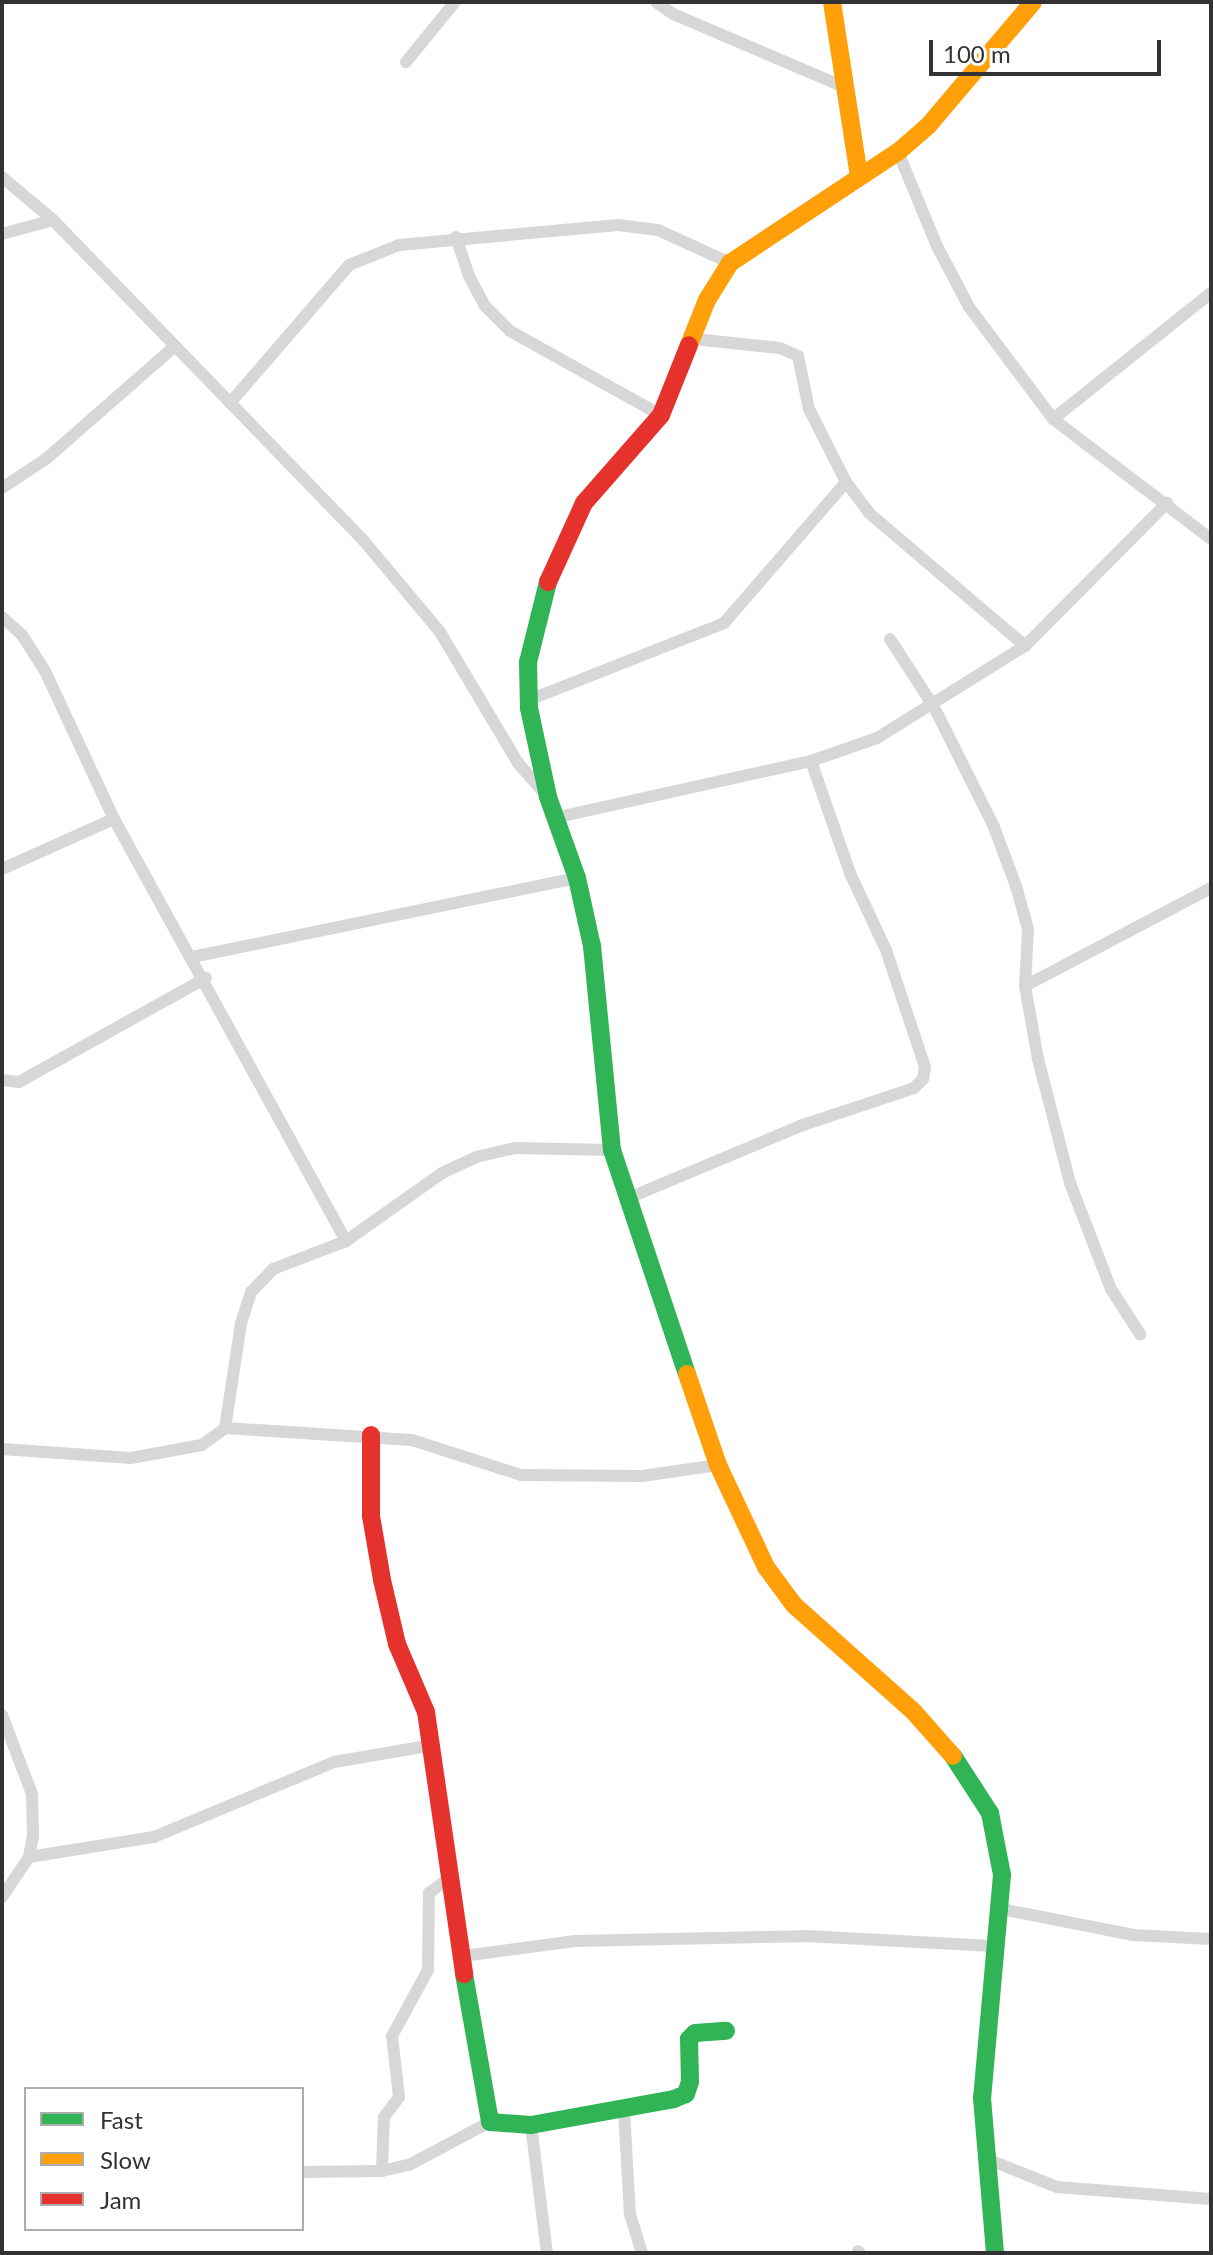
<!DOCTYPE html>
<style>
body{margin:0}
#map{position:relative;width:1213px;height:2255px;overflow:hidden;background:#fff;font-family:Lato,sans-serif}
div>[style]{position:absolute}
.street>*{height:12px;margin:-6px;padding:0 6px;transform-origin:6px;border-radius:6px;background:#d7d7d7}
.fast>*{height:18px;margin:-9px;padding:0 9px;transform-origin:9px;border-radius:9px;background:#30b455}
.slow>*{height:18px;margin:-9px;padding:0 9px;transform-origin:9px;border-radius:9px;background:#ff9f0a}
.jam>*{height:18px;margin:-9px;padding:0 9px;transform-origin:9px;border-radius:9px;background:#e5322d}
span{translate:-50% -50%;white-space:nowrap;text-align:center;line-height:1.15;-webkit-text-stroke:8px #fff;paint-order:stroke}
.frame{position:absolute;inset:0;border:4px solid #333;pointer-events:none}
.legend{position:absolute;left:24px;top:2087px;width:280px;height:144px;box-sizing:border-box;background:#fff;border:2px solid #adadad;margin:0;padding:10px 14px;list-style:none;font-size:24px;color:#333}
.legend li{display:flex;align-items:center;gap:16px;height:40px}
.legend b{width:40px;border:2px solid #adadad}
.scale{position:absolute;left:929px;top:40px;width:232px;height:36px;box-sizing:border-box;border:4px solid #333;border-top:0;padding-left:10px;font-size:24px;line-height:28px;white-space:nowrap;color:#333;-webkit-text-stroke:6px #fff;paint-order:stroke}
</style>
<div id="map">
<div class="street">
<i style="left:656px;top:2px;width:21px;rotate:35deg"></i>
<i style="left:673px;top:14px;width:186px;rotate:23.1deg"></i>
<i style="left:406px;top:62px;width:77px;rotate:-50.8deg"></i>
<i style="left:898px;top:152px;width:102px;rotate:67.5deg"></i>
<i style="left:937px;top:246px;width:69px;rotate:62.3deg"></i>
<i style="left:969px;top:307px;width:140px;rotate:53.1deg"></i>
<i style="left:1053px;top:419px;width:198px;rotate:37.2deg"></i>
<i style="left:2px;top:177px;width:67px;rotate:40.1deg"></i>
<i style="left:53px;top:220px;width:447px;rotate:45.9deg"></i>
<i style="left:364px;top:541px;width:119px;rotate:50.1deg"></i>
<i style="left:440px;top:632px;width:152px;rotate:59.2deg"></i>
<i style="left:518px;top:763px;width:43px;rotate:48.8deg"></i>
<i style="left:2px;top:234px;width:53px;rotate:-15.4deg"></i>
<i style="left:456px;top:237px;width:41px;rotate:71.6deg"></i>
<i style="left:469px;top:276px;width:34px;rotate:62deg"></i>
<i style="left:485px;top:306px;width:35px;rotate:45deg"></i>
<i style="left:510px;top:331px;width:173px;rotate:29.1deg"></i>
<i style="left:694px;top:339px;width:86px;rotate:6deg"></i>
<i style="left:780px;top:348px;width:20px;rotate:24deg"></i>
<i style="left:798px;top:356px;width:54px;rotate:78.3deg"></i>
<i style="left:809px;top:409px;width:82px;rotate:63.1deg"></i>
<i style="left:846px;top:482px;width:39px;rotate:53deg"></i>
<i style="left:869px;top:513px;width:205px;rotate:40.4deg"></i>
<i style="left:230px;top:403px;width:182px;rotate:-49.2deg"></i>
<i style="left:349px;top:265px;width:54px;rotate:-21.8deg"></i>
<i style="left:399px;top:245px;width:220px;rotate:-5.2deg"></i>
<i style="left:618px;top:225px;width:40px;rotate:7.1deg"></i>
<i style="left:658px;top:230px;width:79px;rotate:24.6deg"></i>
<i style="left:1053px;top:419px;width:202px;rotate:-38.6deg"></i>
<i style="left:2px;top:488px;width:53px;rotate:-33.4deg"></i>
<i style="left:46px;top:459px;width:171px;rotate:-41.2deg"></i>
<i style="left:2px;top:617px;width:27px;rotate:42deg"></i>
<i style="left:22px;top:635px;width:43px;rotate:57.4deg"></i>
<i style="left:45px;top:671px;width:163px;rotate:65deg"></i>
<i style="left:114px;top:819px;width:482px;rotate:61.2deg"></i>
<i style="left:890px;top:639px;width:81px;rotate:57.1deg"></i>
<i style="left:934px;top:707px;width:134px;rotate:63.4deg"></i>
<i style="left:994px;top:827px;width:63px;rotate:69.6deg"></i>
<i style="left:1016px;top:886px;width:45px;rotate:74.4deg"></i>
<i style="left:1028px;top:929px;width:57px;rotate:93deg"></i>
<i style="left:1025px;top:986px;width:74px;rotate:79.9deg"></i>
<i style="left:1038px;top:1059px;width:128px;rotate:75.5deg"></i>
<i style="left:1070px;top:1183px;width:114px;rotate:68.9deg"></i>
<i style="left:1111px;top:1289px;width:54px;rotate:57.2deg"></i>
<i style="left:529px;top:700px;width:210px;rotate:-21.5deg"></i>
<i style="left:724px;top:623px;width:186px;rotate:-49.1deg"></i>
<i style="left:554px;top:818px;width:263px;rotate:-12.5deg"></i>
<i style="left:811px;top:761px;width:70px;rotate:-19.2deg"></i>
<i style="left:877px;top:738px;width:174px;rotate:-31.9deg"></i>
<i style="left:1025px;top:646px;width:202px;rotate:-45.2deg"></i>
<i style="left:2px;top:869px;width:123px;rotate:-24.1deg"></i>
<i style="left:192px;top:957px;width:393px;rotate:-11.6deg"></i>
<i style="left:1025px;top:986px;width:210px;rotate:-27.8deg"></i>
<i style="left:2px;top:1080px;width:17px;rotate:7deg"></i>
<i style="left:19px;top:1082px;width:214px;rotate:-29.1deg"></i>
<i style="left:626px;top:1199px;width:192px;rotate:-22.7deg"></i>
<i style="left:803px;top:1125px;width:117px;rotate:-18.4deg"></i>
<i style="left:914px;top:1088px;width:13px;rotate:-45deg"></i>
<i style="left:923px;top:1079px;width:12px;rotate:-81deg"></i>
<i style="left:925px;top:1067px;width:123px;rotate:-108.4deg"></i>
<i style="left:886px;top:950px;width:85px;rotate:-115.1deg"></i>
<i style="left:850px;top:873px;width:119px;rotate:-109.2deg"></i>
<i style="left:225px;top:1428px;width:187px;rotate:3.7deg"></i>
<i style="left:412px;top:1440px;width:114px;rotate:17.8deg"></i>
<i style="left:521px;top:1475px;width:121px;rotate:0.5deg"></i>
<i style="left:642px;top:1476px;width:77px;rotate:-8.2deg"></i>
<i style="left:2px;top:1449px;width:129px;rotate:4deg"></i>
<i style="left:131px;top:1458px;width:72px;rotate:-10.4deg"></i>
<i style="left:202px;top:1445px;width:29px;rotate:-36deg"></i>
<i style="left:225px;top:1428px;width:106px;rotate:-81.3deg"></i>
<i style="left:241px;top:1323px;width:33px;rotate:-72deg"></i>
<i style="left:251px;top:1292px;width:32px;rotate:-46deg"></i>
<i style="left:273px;top:1269px;width:78px;rotate:-21deg"></i>
<i style="left:346px;top:1241px;width:118px;rotate:-35.3deg"></i>
<i style="left:442px;top:1173px;width:38px;rotate:-25deg"></i>
<i style="left:476px;top:1157px;width:40px;rotate:-13deg"></i>
<i style="left:515px;top:1148px;width:97px;rotate:1.2deg"></i>
<i style="left:2px;top:1715px;width:85px;rotate:69.2deg"></i>
<i style="left:32px;top:1794px;width:42px;rotate:88.6deg"></i>
<i style="left:33px;top:1836px;width:21px;rotate:101deg"></i>
<i style="left:29px;top:1857px;width:48px;rotate:124deg"></i>
<i style="left:29px;top:1857px;width:127px;rotate:-9.1deg"></i>
<i style="left:154px;top:1837px;width:195px;rotate:-22.6deg"></i>
<i style="left:334px;top:1762px;width:95px;rotate:-9.7deg"></i>
<i style="left:1001px;top:1909px;width:135px;rotate:11.1deg"></i>
<i style="left:1133px;top:1935px;width:78px;rotate:2.9deg"></i>
<i style="left:463px;top:1956px;width:113px;rotate:-7.6deg"></i>
<i style="left:575px;top:1941px;width:231px;rotate:-1.2deg"></i>
<i style="left:806px;top:1936px;width:187px;rotate:3.1deg"></i>
<i style="left:624px;top:2111px;width:103px;rotate:86.7deg"></i>
<i style="left:630px;top:2214px;width:41px;rotate:72.9deg"></i>
<i style="left:531px;top:2125px;width:129px;rotate:82.9deg"></i>
<i style="left:987px;top:2159px;width:75px;rotate:21.8deg"></i>
<i style="left:1057px;top:2187px;width:154px;rotate:4.5deg"></i>
<i style="left:382px;top:2171px;width:54px;rotate:-87.9deg"></i>
<i style="left:384px;top:2117px;width:25px;rotate:-53deg"></i>
<i style="left:399px;top:2097px;width:61px;rotate:-96.5deg"></i>
<i style="left:392px;top:2036px;width:75px;rotate:-61.4deg"></i>
<i style="left:428px;top:1970px;width:77px;rotate:-89.3deg"></i>
<i style="left:429px;top:1893px;width:30px;rotate:-37deg"></i>
<i style="left:302px;top:2172px;width:80px;rotate:-0.7deg"></i>
<i style="left:382px;top:2171px;width:28px;rotate:-13deg"></i>
<i style="left:409px;top:2165px;width:92px;rotate:-28deg"></i>
<i style="left:858px;top:2251px;width:3px;rotate:45deg"></i>
</div>
<div class="fast">
<i style="left:548px;top:582px;width:82px;rotate:104deg"></i>
<i style="left:528px;top:662px;width:46px;rotate:88.8deg"></i>
<i style="left:529px;top:708px;width:91px;rotate:77.9deg"></i>
<i style="left:548px;top:797px;width:86px;rotate:70.3deg"></i>
<i style="left:577px;top:878px;width:70px;rotate:77.6deg"></i>
<i style="left:592px;top:946px;width:205px;rotate:84.4deg"></i>
<i style="left:612px;top:1150px;width:236px;rotate:71.5deg"></i>
<i style="left:953px;top:1756px;width:68px;rotate:57deg"></i>
<i style="left:990px;top:1813px;width:63px;rotate:79deg"></i>
<i style="left:1002px;top:1875px;width:224px;rotate:95.1deg"></i>
<i style="left:982px;top:2098px;width:156px;rotate:85.2deg"></i>
<i style="left:464px;top:1974px;width:150px;rotate:80deg"></i>
<i style="left:490px;top:2122px;width:41px;rotate:4.2deg"></i>
<i style="left:531px;top:2125px;width:145px;rotate:-10.3deg"></i>
<i style="left:674px;top:2099px;width:13px;rotate:-23deg"></i>
<i style="left:686px;top:2094px;width:13px;rotate:-72deg"></i>
<i style="left:690px;top:2082px;width:43px;rotate:-91.3deg"></i>
<i style="left:689px;top:2039px;width:8px;rotate:-45deg"></i>
<i style="left:695px;top:2033px;width:31px;rotate:-4deg"></i>
</div>
<div class="slow">
<i style="left:832px;top:2px;width:176px;rotate:81.2deg"></i>
<i style="left:689px;top:345px;width:48px;rotate:-68.2deg"></i>
<i style="left:707px;top:300px;width:44px;rotate:-58.1deg"></i>
<i style="left:730px;top:263px;width:201px;rotate:-33.5deg"></i>
<i style="left:898px;top:152px;width:40px;rotate:-41deg"></i>
<i style="left:928px;top:126px;width:162px;rotate:-49.7deg"></i>
<i style="left:687px;top:1374px;width:96px;rotate:71.2deg"></i>
<i style="left:718px;top:1465px;width:113px;rotate:64.8deg"></i>
<i style="left:766px;top:1567px;width:47px;rotate:53.6deg"></i>
<i style="left:794px;top:1605px;width:159px;rotate:41.7deg"></i>
<i style="left:913px;top:1711px;width:60px;rotate:48.4deg"></i>
</div>
<div class="jam">
<i style="left:548px;top:582px;width:87px;rotate:-65.5deg"></i>
<i style="left:584px;top:503px;width:117px;rotate:-48.8deg"></i>
<i style="left:661px;top:415px;width:75px;rotate:-68.2deg"></i>
<i style="left:371px;top:1435px;width:81px;rotate:90deg"></i>
<i style="left:371px;top:1516px;width:65px;rotate:80.2deg"></i>
<i style="left:382px;top:1580px;width:66px;rotate:76.8deg"></i>
<i style="left:397px;top:1644px;width:74px;rotate:66.9deg"></i>
<i style="left:426px;top:1712px;width:265px;rotate:81.7deg"></i>
</div>
<div class="frame"></div>
<ul class="legend">
<li><b style="height:10px;background:#30b455"></b>Fast</li>
<li><b style="height:10px;background:#ff9f0a"></b>Slow</li>
<li><b style="height:10px;background:#e5322d"></b>Jam</li>
</ul>
<div class="scale">100 m</div>
</div>
